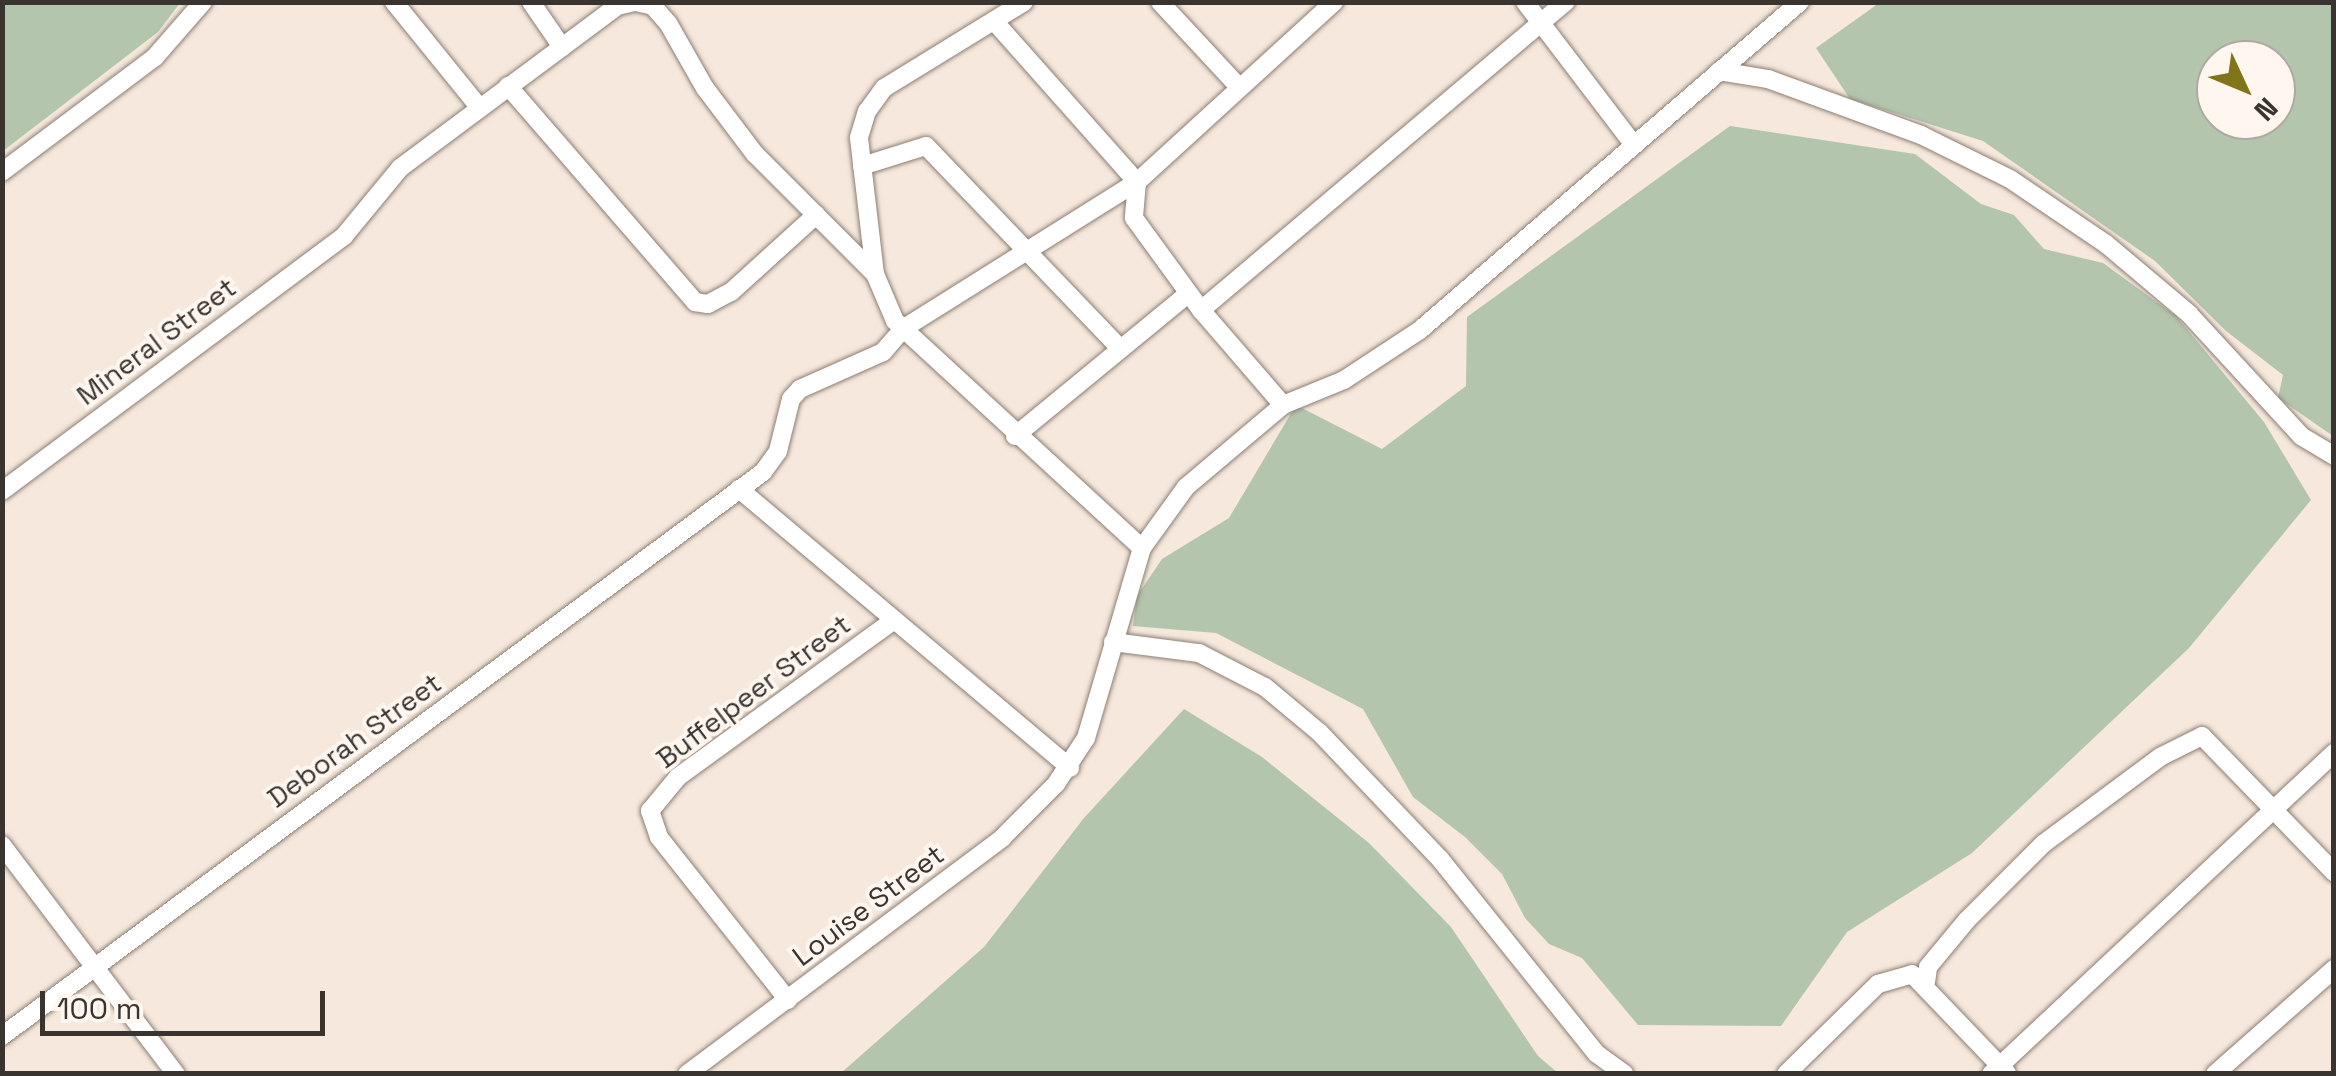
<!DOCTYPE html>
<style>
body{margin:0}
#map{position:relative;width:2336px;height:1076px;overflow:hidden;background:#f6e8dc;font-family:"Space Grotesk",sans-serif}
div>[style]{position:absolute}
.green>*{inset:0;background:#b3c5ad}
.roads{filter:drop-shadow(0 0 2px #8b7e73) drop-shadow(0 0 2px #8b7e73)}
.minor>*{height:18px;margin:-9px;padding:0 9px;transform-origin:9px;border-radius:9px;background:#fff}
span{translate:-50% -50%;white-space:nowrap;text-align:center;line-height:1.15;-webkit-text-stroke:8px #fff6ef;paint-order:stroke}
.street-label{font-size:28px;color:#3a3430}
.frame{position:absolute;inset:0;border:5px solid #3a3430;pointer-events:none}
.north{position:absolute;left:2196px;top:40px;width:100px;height:100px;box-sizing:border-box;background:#fff6ef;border:2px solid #b0a8a3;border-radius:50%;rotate:134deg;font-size:28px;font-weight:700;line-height:40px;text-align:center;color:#3a3430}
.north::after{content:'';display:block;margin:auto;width:35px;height:45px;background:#807518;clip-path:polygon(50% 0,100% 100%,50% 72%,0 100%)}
.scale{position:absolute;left:40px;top:991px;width:285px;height:45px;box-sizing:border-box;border:5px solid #3a3430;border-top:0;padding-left:12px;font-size:30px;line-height:35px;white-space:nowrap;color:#3a3430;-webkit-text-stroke:8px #fff6ef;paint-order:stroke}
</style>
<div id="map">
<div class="green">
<i style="clip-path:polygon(3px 2px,180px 2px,180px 3px,158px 32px,3px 151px)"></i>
<i style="clip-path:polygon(evenodd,1879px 3px,2333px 3px,2333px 436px,2278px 398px,2283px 375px,2226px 331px,2155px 261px,1983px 141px,1850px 99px,1816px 48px,1879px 3px,2216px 60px,2276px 60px,2276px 120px,2216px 120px,2216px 60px)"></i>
<i style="clip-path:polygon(1730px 126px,1915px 154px,1981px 204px,2014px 215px,2044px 249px,2103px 263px,2176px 316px,2264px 422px,2311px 500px,2189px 648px,1972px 853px,1847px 932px,1781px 1026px,1638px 1025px,1582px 958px,1549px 944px,1525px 918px,1502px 874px,1465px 837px,1413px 797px,1363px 709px,1216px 633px,1133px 626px,1137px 596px,1162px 559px,1229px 518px,1296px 405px,1382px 449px,1466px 386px,1467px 317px)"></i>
<i style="clip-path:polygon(1184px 709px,1262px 757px,1369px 843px,1451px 927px,1538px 1056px,1558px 1073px,841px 1073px,984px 947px,1084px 818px)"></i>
</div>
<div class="roads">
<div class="minor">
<i style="left:394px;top:2px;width:135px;rotate:51deg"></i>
<i style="left:531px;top:2px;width:55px;rotate:55.4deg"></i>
<i style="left:636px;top:2px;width:17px;rotate:13deg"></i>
<i style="left:653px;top:6px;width:23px;rotate:49deg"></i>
<i style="left:668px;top:23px;width:75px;rotate:60.4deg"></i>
<i style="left:705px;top:88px;width:83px;rotate:52.9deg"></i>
<i style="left:755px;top:154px;width:170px;rotate:45deg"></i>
<i style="left:1024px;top:2px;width:164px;rotate:148.4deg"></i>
<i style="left:884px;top:88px;width:29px;rotate:126deg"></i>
<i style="left:867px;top:111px;width:28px;rotate:107deg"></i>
<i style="left:859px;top:138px;width:137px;rotate:83.3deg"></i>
<i style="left:875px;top:274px;width:51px;rotate:66.9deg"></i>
<i style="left:895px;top:321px;width:335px;rotate:42.6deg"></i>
<i style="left:1160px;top:2px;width:113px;rotate:47.1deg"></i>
<i style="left:1525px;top:2px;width:178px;rotate:52.7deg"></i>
<i style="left:994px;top:21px;width:215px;rotate:48.4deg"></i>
<i style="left:1137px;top:182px;width:36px;rotate:95deg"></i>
<i style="left:1134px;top:218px;width:114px;rotate:53.9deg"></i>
<i style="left:1719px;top:71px;width:50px;rotate:9.3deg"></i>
<i style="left:1768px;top:79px;width:163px;rotate:20.1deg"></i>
<i style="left:1921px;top:135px;width:99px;rotate:26.3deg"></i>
<i style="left:2010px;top:179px;width:116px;rotate:34.1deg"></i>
<i style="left:2106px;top:244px;width:109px;rotate:40.1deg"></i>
<i style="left:2189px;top:314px;width:166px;rotate:47.4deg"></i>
<i style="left:2301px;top:436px;width:39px;rotate:31deg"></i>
<i style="left:508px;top:86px;width:286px;rotate:49.1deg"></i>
<i style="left:695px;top:302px;width:13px;rotate:9deg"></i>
<i style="left:708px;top:304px;width:26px;rotate:-28deg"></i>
<i style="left:731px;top:292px;width:115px;rotate:-42.2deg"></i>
<i style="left:862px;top:166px;width:67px;rotate:-17.4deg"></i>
<i style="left:926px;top:146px;width:280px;rotate:46.2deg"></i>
<i style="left:2px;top:172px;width:191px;rotate:-36.9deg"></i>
<i style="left:155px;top:57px;width:73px;rotate:-48.9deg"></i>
<i style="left:1283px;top:405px;width:66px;rotate:-22.3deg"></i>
<i style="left:1344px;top:380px;width:91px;rotate:-33.3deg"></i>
<i style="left:1420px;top:330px;width:502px;rotate:-40.8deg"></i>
<i style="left:1015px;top:436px;width:224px;rotate:-39.4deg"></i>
<i style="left:739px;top:489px;width:433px;rotate:40.1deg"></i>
<i style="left:2px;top:491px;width:427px;rotate:-36.7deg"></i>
<i style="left:344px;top:236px;width:88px;rotate:-50.5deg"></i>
<i style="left:400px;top:168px;width:271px;rotate:-36.7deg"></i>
<i style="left:617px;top:6px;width:18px;rotate:-13deg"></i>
<i style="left:1113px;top:642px;width:87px;rotate:7.3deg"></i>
<i style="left:1199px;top:653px;width:74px;rotate:27.3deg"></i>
<i style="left:1265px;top:687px;width:72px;rotate:39.9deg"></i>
<i style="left:1320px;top:733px;width:174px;rotate:46.4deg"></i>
<i style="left:1440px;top:859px;width:250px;rotate:51.2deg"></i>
<i style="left:1597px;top:1054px;width:34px;rotate:36deg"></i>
<i style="left:2px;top:845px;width:288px;rotate:52.8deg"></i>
<i style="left:1926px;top:982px;width:15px;rotate:-82deg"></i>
<i style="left:1928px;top:967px;width:61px;rotate:-50.3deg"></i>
<i style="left:1967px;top:920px;width:107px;rotate:-45deg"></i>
<i style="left:2043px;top:844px;width:146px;rotate:-36.6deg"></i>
<i style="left:2160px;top:757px;width:47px;rotate:-26.6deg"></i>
<i style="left:2202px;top:736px;width:190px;rotate:45.9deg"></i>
<i style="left:788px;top:1000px;width:208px;rotate:-128.4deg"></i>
<i style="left:659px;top:837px;width:28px;rotate:-109deg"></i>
<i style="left:650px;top:811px;width:44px;rotate:-50.5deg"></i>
<i style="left:678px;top:777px;width:263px;rotate:-36deg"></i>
<i style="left:2px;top:1036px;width:947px;rotate:-36.54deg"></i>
<i style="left:763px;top:472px;width:26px;rotate:-54deg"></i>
<i style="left:778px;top:451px;width:54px;rotate:-76deg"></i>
<i style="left:791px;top:399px;width:13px;rotate:-48deg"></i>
<i style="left:800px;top:389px;width:91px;rotate:-24deg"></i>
<i style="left:883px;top:352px;width:32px;rotate:-49deg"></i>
<i style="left:904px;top:328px;width:275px;rotate:-32.1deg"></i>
<i style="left:1137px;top:182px;width:267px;rotate:-42.4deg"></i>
<i style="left:687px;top:1074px;width:394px;rotate:-36.8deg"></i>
<i style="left:1002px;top:838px;width:76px;rotate:-45deg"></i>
<i style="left:1056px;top:784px;width:55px;rotate:-56.9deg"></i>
<i style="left:1086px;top:738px;width:198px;rotate:-73.6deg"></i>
<i style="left:1142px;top:548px;width:75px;rotate:-54.2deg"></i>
<i style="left:1186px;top:487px;width:127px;rotate:-40.2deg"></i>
<i style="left:1283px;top:405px;width:125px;rotate:-130.8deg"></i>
<i style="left:1201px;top:310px;width:478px;rotate:-40.2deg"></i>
<i style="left:1786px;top:1074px;width:129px;rotate:-44.4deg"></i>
<i style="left:1878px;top:984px;width:35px;rotate:-16deg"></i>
<i style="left:1912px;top:974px;width:137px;rotate:46.2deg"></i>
<i style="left:1991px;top:1074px;width:470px;rotate:-43.1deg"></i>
<i style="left:2215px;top:1074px;width:159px;rotate:-41.4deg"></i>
</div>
</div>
<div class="street-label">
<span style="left:156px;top:341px;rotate:-37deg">Mineral Street</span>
<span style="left:753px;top:691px;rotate:-37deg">Buffelpeer Street</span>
<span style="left:354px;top:740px;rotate:-36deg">Deborah Street</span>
<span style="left:868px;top:905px;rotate:-37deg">Louise Street</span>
</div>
<div class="frame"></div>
<div class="north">N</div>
<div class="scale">100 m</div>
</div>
